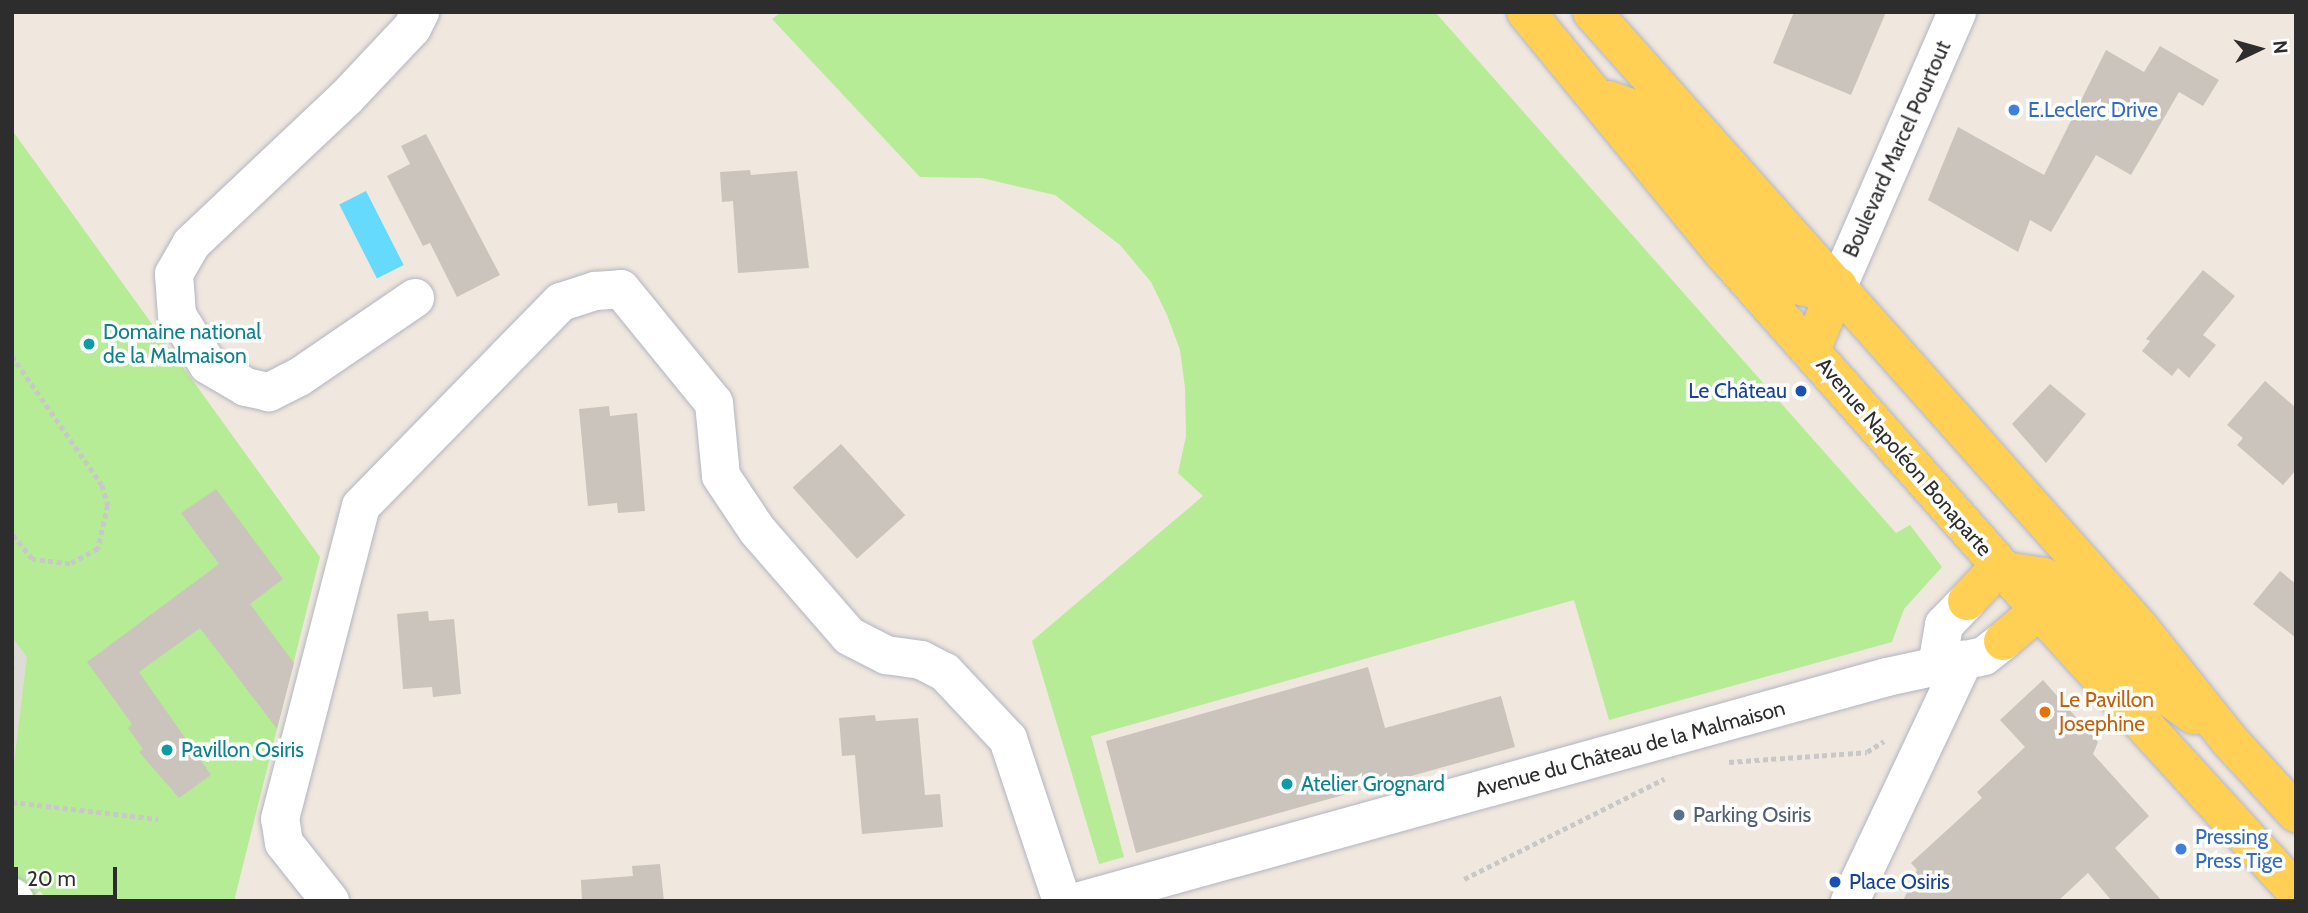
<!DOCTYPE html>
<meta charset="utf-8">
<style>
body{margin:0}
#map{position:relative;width:2308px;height:913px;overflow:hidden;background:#f0e7de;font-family:Cabin,sans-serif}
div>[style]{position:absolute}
.green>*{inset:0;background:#b6ec95}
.plaza>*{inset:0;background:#dfdbd5}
.water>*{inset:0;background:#66dafc;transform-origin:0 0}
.building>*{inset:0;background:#cbc4bd;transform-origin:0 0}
.path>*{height:4.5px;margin-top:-2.25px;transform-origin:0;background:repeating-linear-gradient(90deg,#c8c8c8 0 5px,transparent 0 8.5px)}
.roads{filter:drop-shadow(0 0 2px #b2b5c2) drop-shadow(0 0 2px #b2b5c2)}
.minor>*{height:38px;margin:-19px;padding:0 19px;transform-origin:19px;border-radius:19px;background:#fff}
.major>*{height:38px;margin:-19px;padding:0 19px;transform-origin:19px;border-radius:19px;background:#ffd054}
.dots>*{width:19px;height:19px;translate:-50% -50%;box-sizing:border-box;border:4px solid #fff;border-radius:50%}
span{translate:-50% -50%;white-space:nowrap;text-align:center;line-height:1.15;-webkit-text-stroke:7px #fff;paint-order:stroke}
.shop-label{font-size:21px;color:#366cbe}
.left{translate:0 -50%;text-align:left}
.street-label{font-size:21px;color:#2d2d2d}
.culture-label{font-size:21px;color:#0d838f}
.transit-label{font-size:21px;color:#164399}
.right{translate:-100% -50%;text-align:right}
.food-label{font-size:21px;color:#c56008}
.service-label{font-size:21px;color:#4e5e75}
.frame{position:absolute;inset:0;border:14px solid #2d2d2d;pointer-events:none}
.north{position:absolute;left:2224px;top:14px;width:70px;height:70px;-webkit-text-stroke:5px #fff;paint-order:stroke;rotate:85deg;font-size:19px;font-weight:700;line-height:28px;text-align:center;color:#2d2d2d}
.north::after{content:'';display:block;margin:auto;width:24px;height:32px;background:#2d2d2d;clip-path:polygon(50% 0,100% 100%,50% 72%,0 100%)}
.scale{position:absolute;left:14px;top:867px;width:103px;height:32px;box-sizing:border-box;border:4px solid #2d2d2d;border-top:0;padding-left:9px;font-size:21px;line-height:24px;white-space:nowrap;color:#2d2d2d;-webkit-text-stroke:5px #fff;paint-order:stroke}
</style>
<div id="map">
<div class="green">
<i style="clip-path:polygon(781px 12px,1435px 12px,1896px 533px,1910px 525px,1942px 567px,1904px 609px,1892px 642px,1609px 720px,1574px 600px,1091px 736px,1124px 857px,1099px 864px,1032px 641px,1203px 496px,1178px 473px,1186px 436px,1185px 388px,1180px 350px,1167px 315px,1151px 282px,1120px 245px,1055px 195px,982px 178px,920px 177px,772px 19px)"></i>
<i style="clip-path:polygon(12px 130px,320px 557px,234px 901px,48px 901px,40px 891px,26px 901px,12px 901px)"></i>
</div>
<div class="plaza">
<i style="clip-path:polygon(12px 637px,27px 657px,12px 779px)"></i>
</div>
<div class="water">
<i style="left:366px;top:191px;width:83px;height:30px;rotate:63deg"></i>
</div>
<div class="building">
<i style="clip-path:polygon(1794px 12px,1886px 12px,1851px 95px,1773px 63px)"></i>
<i style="clip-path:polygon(2160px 46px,2219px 80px,2203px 106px,2179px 92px,2131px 175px,2096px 155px,2051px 232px,2030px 220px,2018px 252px,1928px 200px,1958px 127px,2044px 175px,2106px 50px,2144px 72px)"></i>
<i style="clip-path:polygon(426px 134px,500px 275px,457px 297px,430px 243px,423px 246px,387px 176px,410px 164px,401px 146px)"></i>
<i style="clip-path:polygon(750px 170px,751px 175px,797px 171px,809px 268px,738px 273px,733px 201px,722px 202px,720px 172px)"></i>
<i style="clip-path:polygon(2203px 270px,2235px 296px,2203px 335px,2216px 345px,2189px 378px,2178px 368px,2172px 376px,2142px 351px,2150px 341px,2146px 339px)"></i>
<i style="clip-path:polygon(2265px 381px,2296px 408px,2296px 470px,2283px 485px,2237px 445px,2243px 438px,2227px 425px)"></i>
<i style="clip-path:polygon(2050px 384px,2086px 414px,2046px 463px,2012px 424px)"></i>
<i style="clip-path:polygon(609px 406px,610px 416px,637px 413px,645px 511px,618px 513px,617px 503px,588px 506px,579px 409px)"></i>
<i style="left:841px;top:444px;width:96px;height:65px;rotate:48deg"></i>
<i style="clip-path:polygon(216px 489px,283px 579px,250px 604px,294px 663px,277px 729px,200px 628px,139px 672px,211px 775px,179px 798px,139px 752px,143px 749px,128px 728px,132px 724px,87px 662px,219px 564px,181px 513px)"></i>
<i style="clip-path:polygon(2280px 571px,2296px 584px,2296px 638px,2253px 604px)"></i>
<i style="clip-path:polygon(428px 611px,429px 621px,454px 619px,461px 694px,433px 697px,432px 687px,403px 689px,397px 614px)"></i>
<i style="clip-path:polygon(1368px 667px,1385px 728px,1501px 696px,1515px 747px,1136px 853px,1106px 741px)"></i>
<i style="clip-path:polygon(2043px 680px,2098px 742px,2093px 754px,2149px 816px,2115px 848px,2162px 901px,2112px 901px,2088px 873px,2058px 901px,1903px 901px,1917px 870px,1911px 863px,1982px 798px,1977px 792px,2025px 747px,2000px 720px)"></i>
<i style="clip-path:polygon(875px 715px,876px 721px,918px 718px,925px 795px,940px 794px,943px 827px,862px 834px,855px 755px,842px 756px,839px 718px)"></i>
<i style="clip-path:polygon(660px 864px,664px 901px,582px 901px,581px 880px,633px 876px,632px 866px)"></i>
</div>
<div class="path">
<i style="left:12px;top:356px;width:157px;rotate:55.1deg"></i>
<i style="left:102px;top:485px;width:21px;rotate:73deg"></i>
<i style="left:108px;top:505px;width:45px;rotate:102.8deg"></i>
<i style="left:98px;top:549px;width:32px;rotate:152deg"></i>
<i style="left:70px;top:564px;width:38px;rotate:-173deg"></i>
<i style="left:32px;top:559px;width:32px;rotate:-129deg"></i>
<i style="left:12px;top:656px;width:20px;rotate:90deg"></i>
<i style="left:1729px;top:762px;width:138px;rotate:-4.1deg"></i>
<i style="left:1867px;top:752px;width:20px;rotate:-33deg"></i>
<i style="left:12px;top:802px;width:147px;rotate:6.6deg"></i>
<i style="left:1464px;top:879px;width:224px;rotate:-26.6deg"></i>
</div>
<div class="roads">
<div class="minor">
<i style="left:1838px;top:286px;width:299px;rotate:-66.5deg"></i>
<i style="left:415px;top:298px;width:140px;rotate:145.7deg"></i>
<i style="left:299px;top:377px;width:34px;rotate:153deg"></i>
<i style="left:269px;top:392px;width:24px;rotate:-168deg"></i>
<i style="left:246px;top:387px;width:44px;rotate:-149.9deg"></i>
<i style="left:208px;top:365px;width:59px;rotate:-121.8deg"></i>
<i style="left:177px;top:315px;width:41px;rotate:-94.2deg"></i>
<i style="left:174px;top:274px;width:34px;rotate:-60deg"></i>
<i style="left:191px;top:244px;width:213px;rotate:-43.3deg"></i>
<i style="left:346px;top:98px;width:96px;rotate:-46.7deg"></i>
<i style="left:412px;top:28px;width:18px;rotate:-63deg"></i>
<i style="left:1937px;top:666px;width:42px;rotate:-80.3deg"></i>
<i style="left:1944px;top:625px;width:33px;rotate:-46deg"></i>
<i style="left:12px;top:897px;width:5px;rotate:53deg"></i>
<i style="left:330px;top:901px;width:74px;rotate:-128.4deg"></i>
<i style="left:284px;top:843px;width:24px;rotate:-99deg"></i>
<i style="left:280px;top:819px;width:323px;rotate:-75.5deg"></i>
<i style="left:361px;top:506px;width:286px;rotate:-45.6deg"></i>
<i style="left:561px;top:302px;width:36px;rotate:-18deg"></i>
<i style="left:595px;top:291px;width:26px;rotate:-4deg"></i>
<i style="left:621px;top:289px;width:147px;rotate:50.8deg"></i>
<i style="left:714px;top:403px;width:73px;rotate:84.5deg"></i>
<i style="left:721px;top:476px;width:65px;rotate:56.3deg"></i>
<i style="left:757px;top:530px;width:140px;rotate:49deg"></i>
<i style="left:849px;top:636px;width:42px;rotate:27.2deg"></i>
<i style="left:886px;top:655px;width:35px;rotate:8deg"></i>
<i style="left:921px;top:660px;width:27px;rotate:27deg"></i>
<i style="left:945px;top:672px;width:92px;rotate:46.8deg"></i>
<i style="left:1008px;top:739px;width:171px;rotate:71.6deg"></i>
<i style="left:1080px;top:901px;width:838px;rotate:-15.51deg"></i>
<i style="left:1887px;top:677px;width:99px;rotate:-12.2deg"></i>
<i style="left:1984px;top:656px;width:24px;rotate:-38deg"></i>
<i style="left:1850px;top:901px;width:267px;rotate:-64.7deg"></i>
</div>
<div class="major">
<i style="left:1526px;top:12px;width:308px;rotate:50.7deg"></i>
<i style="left:1721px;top:250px;width:480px;rotate:48.5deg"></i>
<i style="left:2039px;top:610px;width:381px;rotate:47.6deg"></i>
<i style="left:1592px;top:12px;width:823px;rotate:48.35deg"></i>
<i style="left:2139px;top:627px;width:146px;rotate:51.4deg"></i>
<i style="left:2230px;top:741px;width:98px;rotate:47.5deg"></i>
<i style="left:1609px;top:100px;width:33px;rotate:20deg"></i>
<i style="left:1640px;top:111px;width:234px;rotate:48.1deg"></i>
<i style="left:1796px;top:285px;width:19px;rotate:12deg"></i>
<i style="left:1815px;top:289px;width:23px;rotate:-7deg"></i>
<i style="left:1811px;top:350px;width:69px;rotate:-67.1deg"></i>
<i style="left:1967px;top:601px;width:35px;rotate:-47deg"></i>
<i style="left:1991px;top:575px;width:14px;rotate:-17deg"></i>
<i style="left:2004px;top:571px;width:40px;rotate:8.5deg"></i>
<i style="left:2044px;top:577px;width:22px;rotate:34deg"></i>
<i style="left:2062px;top:589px;width:118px;rotate:48.4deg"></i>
<i style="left:2140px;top:677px;width:66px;rotate:35.1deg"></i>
<i style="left:2003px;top:641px;width:74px;rotate:-40.6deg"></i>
</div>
</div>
<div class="dots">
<i style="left:2014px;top:110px;background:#3f7fe0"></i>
<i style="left:89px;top:344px;background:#0f9aa8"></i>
<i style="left:1801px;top:391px;background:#1a4fb4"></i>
<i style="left:2045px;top:712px;background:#e8710a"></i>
<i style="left:167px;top:750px;background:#0f9aa8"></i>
<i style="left:1287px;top:784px;background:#0f9aa8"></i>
<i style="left:1679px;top:815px;background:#5c6f8a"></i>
<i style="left:2181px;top:849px;background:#3f7fe0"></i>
<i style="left:1835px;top:882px;background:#1a4fb4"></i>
</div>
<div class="shop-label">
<span class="left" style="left:2028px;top:110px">E.Leclerc Drive</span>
<span class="left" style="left:2195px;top:849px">Pressing<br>Press Tige</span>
</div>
<div class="street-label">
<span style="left:1897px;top:149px;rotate:-66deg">Boulevard Marcel Pourtout</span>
<span style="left:1904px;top:457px;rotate:49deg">Avenue Napoléon Bonaparte</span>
<span style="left:1630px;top:749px;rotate:-15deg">Avenue du Château de la Malmaison</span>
</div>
<div class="culture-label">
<span class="left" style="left:103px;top:344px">Domaine national<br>de la Malmaison</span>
<span class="left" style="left:181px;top:750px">Pavillon Osiris</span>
<span class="left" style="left:1301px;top:784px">Atelier Grognard</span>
</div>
<div class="transit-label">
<span class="right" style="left:1787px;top:391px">Le Château</span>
<span class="left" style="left:1849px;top:882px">Place Osiris</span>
</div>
<div class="food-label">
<span class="left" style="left:2059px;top:712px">Le Pavillon<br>Josephine</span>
</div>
<div class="service-label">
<span class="left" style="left:1693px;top:815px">Parking Osiris</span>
</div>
<div class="frame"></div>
<div class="north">N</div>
<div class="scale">20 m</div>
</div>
